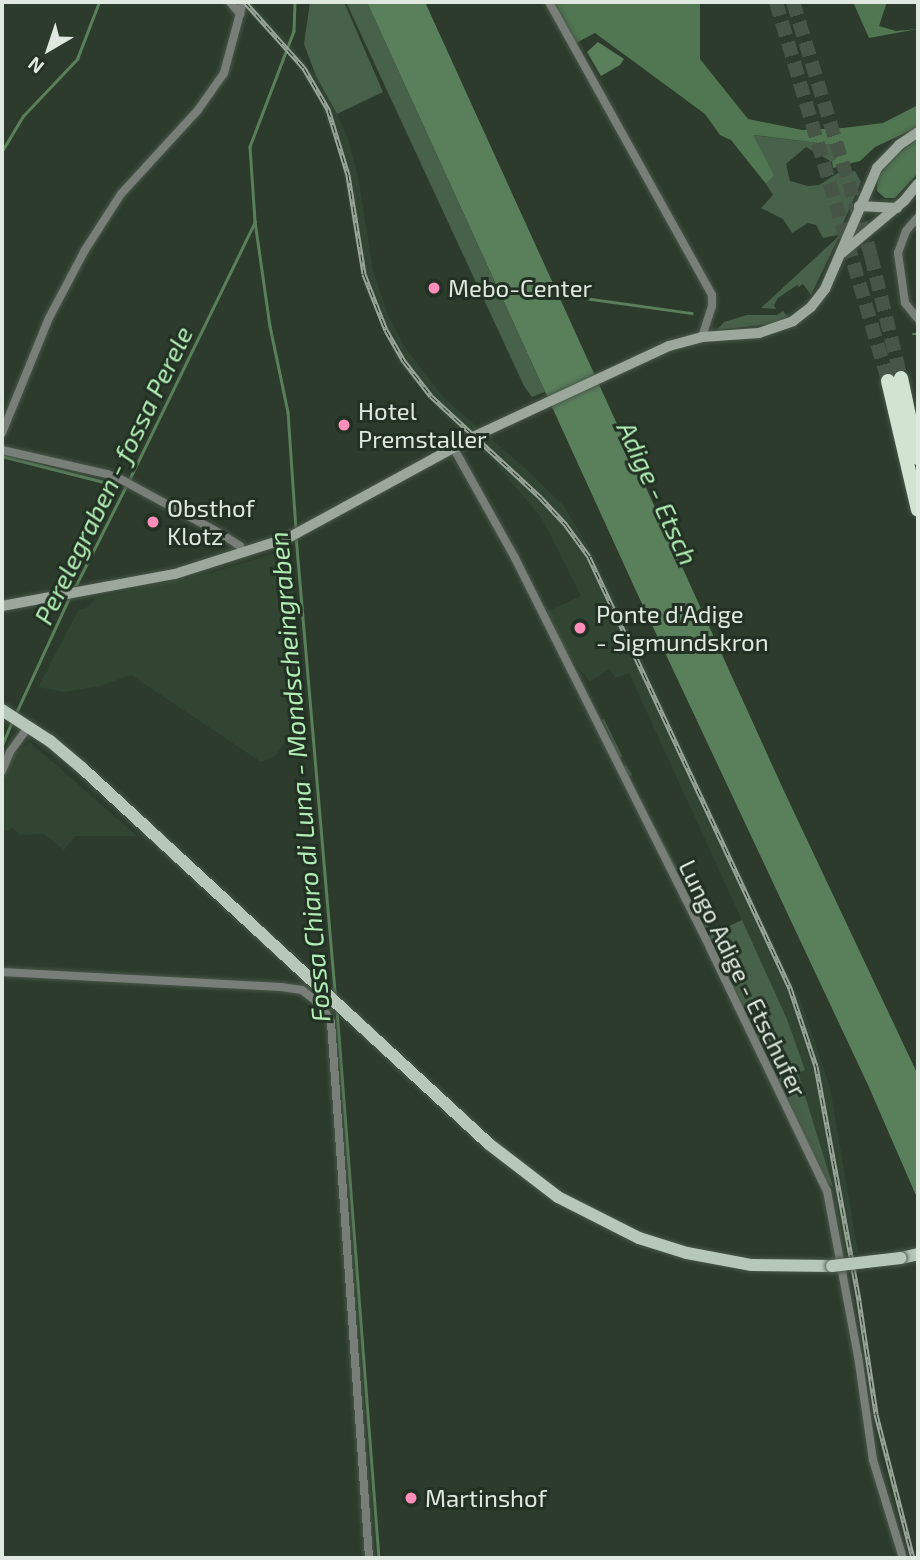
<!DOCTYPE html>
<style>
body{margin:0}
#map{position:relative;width:920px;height:1560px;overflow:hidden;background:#2c3b2c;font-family:"Exo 2",sans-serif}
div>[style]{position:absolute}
.built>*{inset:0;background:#314532}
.green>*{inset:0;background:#48614a}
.forest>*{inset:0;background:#507652}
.water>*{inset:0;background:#597f5b}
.stream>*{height:2.5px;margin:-1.25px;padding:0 1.25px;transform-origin:1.25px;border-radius:1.25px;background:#597f5b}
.highway-tunnel>*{height:14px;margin-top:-7px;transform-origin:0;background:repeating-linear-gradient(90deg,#475547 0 14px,transparent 0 21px)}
.roads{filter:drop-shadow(0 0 2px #495749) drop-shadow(0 0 2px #495749)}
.street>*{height:8px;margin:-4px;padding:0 4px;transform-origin:4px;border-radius:4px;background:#787f78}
.secondary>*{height:10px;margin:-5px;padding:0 5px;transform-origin:5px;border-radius:5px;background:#9ca89c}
.primary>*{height:12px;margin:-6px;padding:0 6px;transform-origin:6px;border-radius:6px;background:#b8c8b8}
.highway>*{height:14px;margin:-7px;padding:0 7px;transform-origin:7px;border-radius:7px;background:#d1e4d2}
.rail>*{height:5px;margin-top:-2.5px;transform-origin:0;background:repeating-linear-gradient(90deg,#223123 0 8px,#9aa69a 0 16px);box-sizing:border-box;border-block:2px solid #9aa69a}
.bridges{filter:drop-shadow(0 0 2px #495749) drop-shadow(0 0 2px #495749)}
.primary-bridge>*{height:12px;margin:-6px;padding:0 6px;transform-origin:6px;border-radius:6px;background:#b8c8b8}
.dots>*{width:19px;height:19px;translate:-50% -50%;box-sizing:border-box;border:4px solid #223123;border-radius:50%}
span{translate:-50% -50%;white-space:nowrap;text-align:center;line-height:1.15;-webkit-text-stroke:6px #223123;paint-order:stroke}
.poi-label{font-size:24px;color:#dfe9df}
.left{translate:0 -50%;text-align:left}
.street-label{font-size:24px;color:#dfe9df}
.water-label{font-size:26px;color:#b1edb4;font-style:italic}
.frame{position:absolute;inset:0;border:4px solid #dfe9df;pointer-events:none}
.north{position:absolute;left:14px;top:14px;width:70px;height:70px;-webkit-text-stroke:5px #223123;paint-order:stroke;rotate:219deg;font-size:19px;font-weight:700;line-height:28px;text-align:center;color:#dfe9df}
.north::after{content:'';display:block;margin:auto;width:24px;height:32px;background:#dfe9df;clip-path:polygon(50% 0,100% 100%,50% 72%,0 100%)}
</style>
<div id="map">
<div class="built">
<i style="clip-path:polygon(237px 2px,252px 2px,292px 46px,316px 76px,337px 114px,348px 138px,359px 181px,373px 270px,388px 315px,404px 346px,443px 397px,527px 470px,563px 505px,597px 561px,804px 1009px,830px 1087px,858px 1253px,842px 1254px,833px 1187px,797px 1073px,804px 1070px,787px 1019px,629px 673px,616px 678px,609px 669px,590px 682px,565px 650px,548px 611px,581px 596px,559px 552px,541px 517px,495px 463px,443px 415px,398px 363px,364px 287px,340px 157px,319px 101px,289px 55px)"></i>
<i style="clip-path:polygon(289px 549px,304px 716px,275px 756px,261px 762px,131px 675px,100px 686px,65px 692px,38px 687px,79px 609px,85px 609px,96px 598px,214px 572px)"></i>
<i style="clip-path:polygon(30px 742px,137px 836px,75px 836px,64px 850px,44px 834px,21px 835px,12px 828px,6px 832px,2px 828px,2px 780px,12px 756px)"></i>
</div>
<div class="green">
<i style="clip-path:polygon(310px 2px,344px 2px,383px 92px,337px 114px,316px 76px,304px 44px)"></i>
<i style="clip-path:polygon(346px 2px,367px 2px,545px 392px,532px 397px,524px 386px)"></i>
<i style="clip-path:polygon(752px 135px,842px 146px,841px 153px,832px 162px,806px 147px,786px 164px,790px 181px,808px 186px,819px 185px,838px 173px,855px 171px,861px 182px,838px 235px,823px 238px,816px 225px,808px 223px,792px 233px,783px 219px,761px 208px,773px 195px,766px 184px,773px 174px)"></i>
<i style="clip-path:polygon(840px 235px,811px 295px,803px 284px,799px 287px,797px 285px,778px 298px,774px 305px,776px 309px,761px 308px)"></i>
<i style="clip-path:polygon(783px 311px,787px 316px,776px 323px,717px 330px,724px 322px,747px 315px,777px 315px)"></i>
<i style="clip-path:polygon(604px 719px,622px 756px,620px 758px,623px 766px,626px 765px,632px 775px,628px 777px,712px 934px,742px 920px,787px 1019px,805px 1070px,798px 1073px,833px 1187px,826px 1181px,792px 1117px,607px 743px,612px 740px,602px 720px)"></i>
</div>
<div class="forest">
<i style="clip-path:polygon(552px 2px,700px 2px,700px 59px,748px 119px,802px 130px,843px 128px,883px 123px,918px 105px,918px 127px,875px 147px,860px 161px,833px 168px,832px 162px,841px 153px,842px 146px,753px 135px,774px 175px,766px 184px,731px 140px,720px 135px,705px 114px,595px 33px,576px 43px)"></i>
<i style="clip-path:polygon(853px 2px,887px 2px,879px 26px,896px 31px,918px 29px,869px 38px)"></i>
<i style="clip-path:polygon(916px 140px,918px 173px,895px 198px,885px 198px,877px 191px,878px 178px,892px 158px)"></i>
</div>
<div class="water">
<i style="clip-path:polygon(367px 2px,425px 2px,784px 791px,918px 1075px,918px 1200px,868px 1085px,637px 593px)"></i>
<i style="clip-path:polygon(598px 42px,624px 59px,620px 65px,601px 76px,587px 52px)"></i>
</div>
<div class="stream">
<i style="left:295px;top:2px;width:29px;rotate:92deg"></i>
<i style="left:294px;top:31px;width:124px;rotate:110.8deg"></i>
<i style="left:250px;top:147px;width:74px;rotate:86.1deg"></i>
<i style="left:255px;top:221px;width:106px;rotate:81.9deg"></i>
<i style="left:270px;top:326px;width:88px;rotate:78.2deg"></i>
<i style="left:288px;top:412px;width:117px;rotate:86.1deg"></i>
<i style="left:2px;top:151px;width:41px;rotate:-59deg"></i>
<i style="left:23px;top:116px;width:79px;rotate:-46.5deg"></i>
<i style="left:77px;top:59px;width:61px;rotate:-68.9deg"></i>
<i style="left:556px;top:294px;width:137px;rotate:8deg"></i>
<i style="left:913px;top:334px;width:5px"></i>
<i style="left:2px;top:456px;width:114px;rotate:14.3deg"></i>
<i style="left:129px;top:480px;width:287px;rotate:-64deg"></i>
<i style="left:296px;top:536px;width:459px;rotate:85.1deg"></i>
<i style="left:74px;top:589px;width:115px;rotate:-63.2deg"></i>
<i style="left:16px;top:713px;width:127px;rotate:-65.3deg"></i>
<i style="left:2px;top:745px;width:25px;rotate:-67deg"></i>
<i style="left:337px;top:1010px;width:550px;rotate:85.62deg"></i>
</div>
<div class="highway-tunnel">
<i style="left:776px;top:2px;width:395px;rotate:73.5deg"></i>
<i style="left:793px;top:2px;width:266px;rotate:72.9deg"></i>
<i style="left:871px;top:256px;width:126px;rotate:76.2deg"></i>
</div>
<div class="roads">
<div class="street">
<i style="left:230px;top:2px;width:16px;rotate:50deg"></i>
<i style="left:549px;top:2px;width:335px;rotate:60.9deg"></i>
<i style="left:712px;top:295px;width:11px;rotate:90deg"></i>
<i style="left:712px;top:306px;width:33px;rotate:108deg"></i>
<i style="left:918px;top:217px;width:18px;rotate:131deg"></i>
<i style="left:906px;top:231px;width:23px;rotate:110deg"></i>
<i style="left:898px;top:253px;width:50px;rotate:82deg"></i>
<i style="left:905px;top:303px;width:21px;rotate:51deg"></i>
<i style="left:2px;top:433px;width:124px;rotate:-67.8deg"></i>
<i style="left:49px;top:318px;width:77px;rotate:-62.1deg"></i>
<i style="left:85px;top:250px;width:67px;rotate:-57.3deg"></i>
<i style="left:121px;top:194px;width:114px;rotate:-47.5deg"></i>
<i style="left:198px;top:110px;width:45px;rotate:-54.9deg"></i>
<i style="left:224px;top:73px;width:73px;rotate:-75deg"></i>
<i style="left:453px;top:447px;width:127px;rotate:60.8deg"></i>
<i style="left:515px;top:558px;width:436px;rotate:63.4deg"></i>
<i style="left:710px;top:948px;width:270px;rotate:64.3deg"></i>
<i style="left:827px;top:1191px;width:168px;rotate:79.4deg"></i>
<i style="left:858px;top:1356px;width:105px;rotate:81.8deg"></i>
<i style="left:873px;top:1460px;width:102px;rotate:73deg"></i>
<i style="left:2px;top:450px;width:108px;rotate:12.9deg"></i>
<i style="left:107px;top:474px;width:18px;rotate:22deg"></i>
<i style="left:124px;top:481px;width:113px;rotate:28.6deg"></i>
<i style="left:223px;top:535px;width:20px;rotate:33deg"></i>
<i style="left:240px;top:546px;width:7px;rotate:63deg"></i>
<i style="left:2px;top:771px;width:21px;rotate:-67deg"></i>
<i style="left:10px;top:752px;width:32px;rotate:-54deg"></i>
<i style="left:2px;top:972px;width:279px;rotate:3.1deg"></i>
<i style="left:281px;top:987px;width:21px;rotate:8deg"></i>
<i style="left:302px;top:990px;width:24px;rotate:38deg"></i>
<i style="left:321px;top:1005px;width:20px;rotate:60deg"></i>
<i style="left:331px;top:1022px;width:537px;rotate:85.94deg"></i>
</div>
<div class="secondary">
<i style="left:859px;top:206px;width:38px;rotate:3deg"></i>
<i style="left:842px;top:253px;width:81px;rotate:-40deg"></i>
<i style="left:904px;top:201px;width:22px;rotate:-51deg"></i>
<i style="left:2px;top:606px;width:176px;rotate:-10.5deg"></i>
<i style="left:175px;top:574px;width:119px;rotate:-17.7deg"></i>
<i style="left:288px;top:538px;width:211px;rotate:-28.6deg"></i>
<i style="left:473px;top:437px;width:216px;rotate:-24.9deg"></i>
<i style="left:669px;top:346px;width:34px;rotate:-15deg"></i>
<i style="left:702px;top:337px;width:57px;rotate:-4deg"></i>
<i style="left:759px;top:333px;width:36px;rotate:-19deg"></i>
<i style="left:793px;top:321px;width:23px;rotate:-38deg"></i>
<i style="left:811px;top:307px;width:23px;rotate:-52deg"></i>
<i style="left:825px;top:289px;width:132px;rotate:-66.7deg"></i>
<i style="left:877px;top:168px;width:32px;rotate:-46deg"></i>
<i style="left:899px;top:145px;width:23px;rotate:-34deg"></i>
</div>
<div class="primary">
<i style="left:2px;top:710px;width:57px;rotate:32.9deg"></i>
<i style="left:50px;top:741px;width:42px;rotate:40.2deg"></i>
<i style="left:82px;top:768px;width:554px;rotate:42.73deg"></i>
<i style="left:489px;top:1144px;width:87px;rotate:37.5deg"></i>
<i style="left:558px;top:1197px;width:91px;rotate:26.8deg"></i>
<i style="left:639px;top:1238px;width:50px;rotate:17.4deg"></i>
<i style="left:687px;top:1253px;width:66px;rotate:10.5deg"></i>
<i style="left:752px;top:1265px;width:80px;rotate:0.7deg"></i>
<i style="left:901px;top:1258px;width:17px;rotate:-13deg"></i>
</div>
<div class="highway">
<i style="left:901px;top:378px;width:82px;rotate:78deg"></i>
<i style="left:888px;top:381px;width:132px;rotate:76.9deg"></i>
</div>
</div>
<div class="rail">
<i style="left:245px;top:2px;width:89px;rotate:48.2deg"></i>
<i style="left:304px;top:68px;width:48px;rotate:59.7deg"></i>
<i style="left:328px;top:109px;width:69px;rotate:73.1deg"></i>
<i style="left:348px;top:175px;width:100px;rotate:80.8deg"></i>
<i style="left:364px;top:274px;width:60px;rotate:68.6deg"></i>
<i style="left:386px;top:330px;width:36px;rotate:60deg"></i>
<i style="left:404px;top:361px;width:44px;rotate:52.4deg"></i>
<i style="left:431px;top:396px;width:150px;rotate:42.8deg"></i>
<i style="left:541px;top:498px;width:37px;rotate:47deg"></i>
<i style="left:566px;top:525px;width:39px;rotate:54deg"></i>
<i style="left:589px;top:557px;width:476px;rotate:65deg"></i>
<i style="left:790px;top:988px;width:82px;rotate:71.6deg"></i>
<i style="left:816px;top:1066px;width:239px;rotate:79.6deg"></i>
<i style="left:859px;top:1301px;width:114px;rotate:81.4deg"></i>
<i style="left:876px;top:1414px;width:149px;rotate:75.6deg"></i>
</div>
<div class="bridges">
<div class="primary-bridge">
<i style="left:832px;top:1266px;width:69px;rotate:-6.6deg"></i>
</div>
</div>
<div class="dots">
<i style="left:434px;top:288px;background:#ff8ebb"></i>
<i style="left:344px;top:425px;background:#ff8ebb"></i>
<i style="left:153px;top:522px;background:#ff8ebb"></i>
<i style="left:580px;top:628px;background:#ff8ebb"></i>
<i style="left:411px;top:1498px;background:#ff8ebb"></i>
</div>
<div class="poi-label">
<span class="left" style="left:448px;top:288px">Mebo-Center</span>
<span class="left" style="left:358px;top:425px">Hotel<br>Premstaller</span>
<span class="left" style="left:167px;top:522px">Obsthof<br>Klotz</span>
<span class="left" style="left:596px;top:628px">Ponte d'Adige<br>- Sigmundskron</span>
<span class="left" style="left:425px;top:1498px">Martinshof</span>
</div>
<div class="street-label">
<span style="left:743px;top:978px;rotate:64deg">Lungo Adige - Etschufer</span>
</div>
<div class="water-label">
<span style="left:113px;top:475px;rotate:-64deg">Perelegraben - fossa Perele</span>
<span style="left:658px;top:493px;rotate:65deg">Adige - Etsch</span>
<span style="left:299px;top:777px;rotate:-95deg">Fossa Chiaro di Luna - Mondscheingraben</span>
</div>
<div class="frame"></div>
<div class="north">N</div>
</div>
